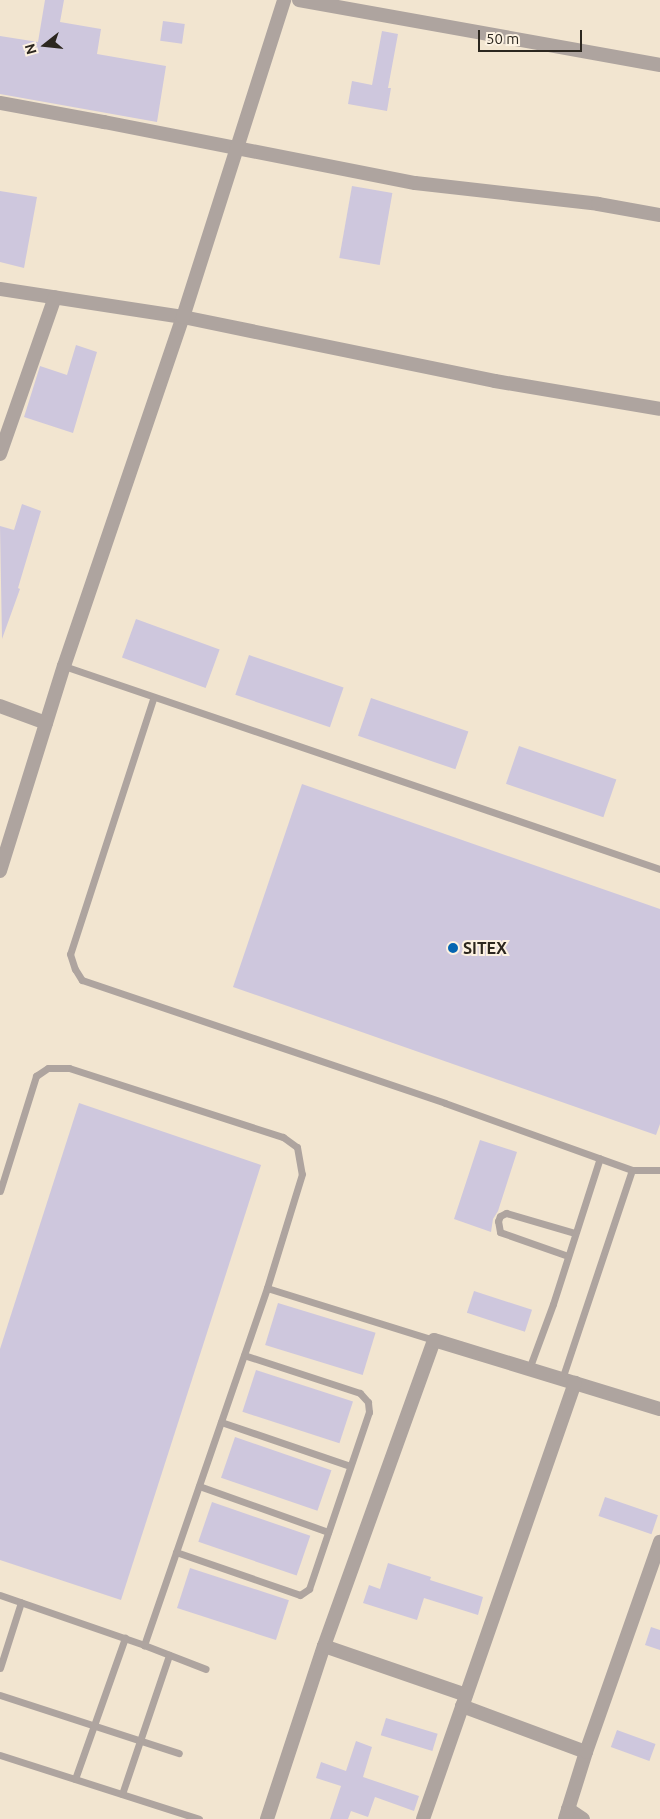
<!DOCTYPE html>
<style>
body{margin:0}
#map{position:relative;width:660px;height:1819px;overflow:hidden;background:#f2e5d0;font-family:Ubuntu,sans-serif}
div>[style]{position:absolute}
.building>*{inset:0;background:#cec7dd;transform-origin:0 0}
.service>*{height:7px;margin:-3.5px;padding:0 3.5px;transform-origin:3.5px;border-radius:3.5px;background:#aea49f}
.minor>*{height:14px;margin:-7px;padding:0 7px;transform-origin:7px;border-radius:7px;background:#aea49f}
.dots>*{width:14px;height:14px;translate:-50% -50%;box-sizing:border-box;border:2px solid #fdf2e2;border-radius:50%}
span{translate:-50% -50%;white-space:nowrap;text-align:center;line-height:1.15;-webkit-text-stroke:4px #fdf2e2;paint-order:stroke}
.poi-label{font-size:16px;color:#2c271f;font-weight:700}
.left{translate:0 -50%;text-align:left}
.north{position:absolute;left:20px;top:20px;width:50px;height:50px;-webkit-text-stroke:4px #fdf2e2;paint-order:stroke;rotate:254deg;font-size:14px;font-weight:700;line-height:20px;text-align:center;color:#2c271f}
.north::after{content:'';display:block;margin:auto;width:18px;height:22px;background:#2c271f;clip-path:polygon(50% 0,100% 100%,50% 72%,0 100%)}
.scale{position:absolute;left:478px;top:30px;width:104px;height:22px;box-sizing:border-box;border:2px solid #2c271f;border-top:0;padding-left:6px;font-size:15px;line-height:18px;white-space:nowrap;color:#2c271f;-webkit-text-stroke:4px #fdf2e2;paint-order:stroke}
</style>
<div id="map">
<div class="building">
<i style="clip-path:polygon(45px 0,64px 0,60px 22px,101px 29px,97px 54px,166px 66px,157px 122px,0 94px,0 36px,38px 42px)"></i>
<i style="left:163px;top:21px;width:22px;height:20px;rotate:8deg"></i>
<i style="clip-path:polygon(382px 31px,398px 34px,388px 88px,391px 88px,387px 111px,348px 104px,352px 81px,372px 85px)"></i>
<i style="left:352px;top:186px;width:41px;height:73px;rotate:10deg"></i>
<i style="clip-path:polygon(0 191px,37px 197px,24px 268px,0 262px)"></i>
<i style="clip-path:polygon(76px 345px,97px 352px,73px 433px,24px 417px,40px 366px,67px 375px)"></i>
<i style="clip-path:polygon(22px 504px,41px 511px,18px 588px,20px 589px,2px 639px,0 526px,14px 530px)"></i>
<i style="left:136px;top:619px;width:89px;height:41px;rotate:20deg"></i>
<i style="left:249px;top:655px;width:100px;height:42px;rotate:19deg"></i>
<i style="left:371px;top:698px;width:103px;height:40px;rotate:19deg"></i>
<i style="left:519px;top:746px;width:103px;height:40px;rotate:19deg"></i>
<i style="clip-path:polygon(302px 784px,660px 909px,660px 1124px,656px 1135px,233px 987px)"></i>
<i style="clip-path:polygon(79px 1103px,261px 1165px,121px 1600px,0 1560px,0 1349px)"></i>
<i style="clip-path:polygon(480px 1140px,517px 1152px,498px 1211px,493px 1219px,491px 1232px,454px 1219px)"></i>
<i style="left:474px;top:1291px;width:61px;height:23px;rotate:18deg"></i>
<i style="left:278px;top:1303px;width:102px;height:44px;rotate:17deg"></i>
<i style="left:256px;top:1370px;width:102px;height:44px;rotate:18deg"></i>
<i style="left:235px;top:1437px;width:102px;height:43px;rotate:19deg"></i>
<i style="left:605px;top:1497px;width:56px;height:20px;rotate:19deg"></i>
<i style="left:212px;top:1502px;width:104px;height:42px;rotate:19deg"></i>
<i style="clip-path:polygon(388px 1563px,431px 1577px,430px 1580px,483px 1597px,478px 1615px,424px 1598px,417px 1620px,363px 1603px,369px 1585px,380px 1589px)"></i>
<i style="left:190px;top:1568px;width:104px;height:42px;rotate:18deg"></i>
<i style="clip-path:polygon(651px 1627px,660px 1630px,660px 1650px,645px 1645px)"></i>
<i style="left:386px;top:1718px;width:54px;height:18px;rotate:17deg"></i>
<i style="left:617px;top:1730px;width:41px;height:18px;rotate:20deg"></i>
<i style="clip-path:polygon(356px 1741px,372px 1747px,363px 1777px,419px 1796px,414px 1811px,375px 1797px,368px 1817px,351px 1811px,348px 1819px,330px 1819px,341px 1786px,316px 1778px,321px 1762px,346px 1771px)"></i>
</div>
<div class="service">
<i style="left:64px;top:666px;width:630px;rotate:18.81deg"></i>
<i style="left:153px;top:699px;width:268px;rotate:108deg"></i>
<i style="left:70px;top:954px;width:16px;rotate:72deg"></i>
<i style="left:75px;top:969px;width:13px;rotate:58deg"></i>
<i style="left:82px;top:980px;width:383px;rotate:18.7deg"></i>
<i style="left:445px;top:1103px;width:199px;rotate:19.7deg"></i>
<i style="left:632px;top:1170px;width:28px"></i>
<i style="left:0;top:1191px;width:121px;rotate:-72.6deg"></i>
<i style="left:36px;top:1076px;width:14px;rotate:-34deg"></i>
<i style="left:48px;top:1068px;width:21px"></i>
<i style="left:69px;top:1068px;width:225px;rotate:17.9deg"></i>
<i style="left:283px;top:1137px;width:17px;rotate:36deg"></i>
<i style="left:297px;top:1147px;width:27px;rotate:80deg"></i>
<i style="left:302px;top:1174px;width:119px;rotate:107.1deg"></i>
<i style="left:267px;top:1288px;width:378px;rotate:109deg"></i>
<i style="left:568px;top:1256px;width:72px;rotate:-160.6deg"></i>
<i style="left:500px;top:1232px;width:11px;rotate:-100deg"></i>
<i style="left:498px;top:1221px;width:5px;rotate:-68deg"></i>
<i style="left:500px;top:1216px;width:7px;rotate:-27deg"></i>
<i style="left:506px;top:1213px;width:72px;rotate:16.2deg"></i>
<i style="left:267px;top:1288px;width:175px;rotate:17.3deg"></i>
<i style="left:529px;top:1369px;width:69px;rotate:-69.7deg"></i>
<i style="left:553px;top:1304px;width:153px;rotate:-72.2deg"></i>
<i style="left:562px;top:1379px;width:220px;rotate:-71.5deg"></i>
<i style="left:221px;top:1422px;width:136px;rotate:18.8deg"></i>
<i style="left:199px;top:1486px;width:137px;rotate:19.6deg"></i>
<i style="left:176px;top:1552px;width:131px;rotate:19.1deg"></i>
<i style="left:300px;top:1595px;width:11px;rotate:-34deg"></i>
<i style="left:309px;top:1589px;width:187px;rotate:-71.3deg"></i>
<i style="left:369px;top:1412px;width:10px;rotate:-96deg"></i>
<i style="left:368px;top:1402px;width:12px;rotate:-132deg"></i>
<i style="left:360px;top:1393px;width:122px;rotate:-161.9deg"></i>
<i style="left:0;top:1595px;width:152px;rotate:19.1deg"></i>
<i style="left:144px;top:1645px;width:66px;rotate:21.2deg"></i>
<i style="left:0;top:1668px;width:69px;rotate:-72.3deg"></i>
<i style="left:0;top:1695px;width:188px;rotate:18deg"></i>
<i style="left:0;top:1755px;width:209px;rotate:17.8deg"></i>
<i style="left:75px;top:1779px;width:150px;rotate:-70.5deg"></i>
<i style="left:122px;top:1794px;width:147px;rotate:-71.3deg"></i>
</div>
<div class="minor">
<i style="left:299px;top:0;width:367px;rotate:10.2deg"></i>
<i style="left:0;top:103px;width:106px;rotate:10.4deg"></i>
<i style="left:104px;top:122px;width:317px;rotate:11.1deg"></i>
<i style="left:415px;top:183px;width:184px;rotate:6.5deg"></i>
<i style="left:598px;top:204px;width:63px;rotate:10.1deg"></i>
<i style="left:0;top:289px;width:185px;rotate:8.7deg"></i>
<i style="left:183px;top:317px;width:318px;rotate:11.6deg"></i>
<i style="left:495px;top:381px;width:167px;rotate:9.6deg"></i>
<i style="left:0;top:454px;width:166px;rotate:-70.7deg"></i>
<i style="left:0;top:706px;width:49px;rotate:20.3deg"></i>
<i style="left:0;top:871px;width:215px;rotate:-72.7deg"></i>
<i style="left:64px;top:666px;width:369px;rotate:-71.2deg"></i>
<i style="left:183px;top:317px;width:333px;rotate:-72.3deg"></i>
<i style="left:324px;top:1646px;width:150px;rotate:19deg"></i>
<i style="left:462px;top:1706px;width:132px;rotate:20.4deg"></i>
<i style="left:568px;top:1809px;width:18px;rotate:34deg"></i>
<i style="left:267px;top:1819px;width:182px;rotate:-71.8deg"></i>
<i style="left:324px;top:1646px;width:325px;rotate:-70.2deg"></i>
<i style="left:434px;top:1340px;width:236px;rotate:17deg"></i>
<i style="left:423px;top:1819px;width:462px;rotate:-70.8deg"></i>
<i style="left:565px;top:1819px;width:70px;rotate:-72.6deg"></i>
<i style="left:586px;top:1752px;width:223px;rotate:-70.6deg"></i>
</div>
<div class="dots">
<i style="left:453px;top:948px;background:#0565b1"></i>
</div>
<div class="poi-label">
<span class="left" style="left:463px;top:948px">SITEX</span>
</div>
<div class="north">N</div>
<div class="scale">50 m</div>
</div>
